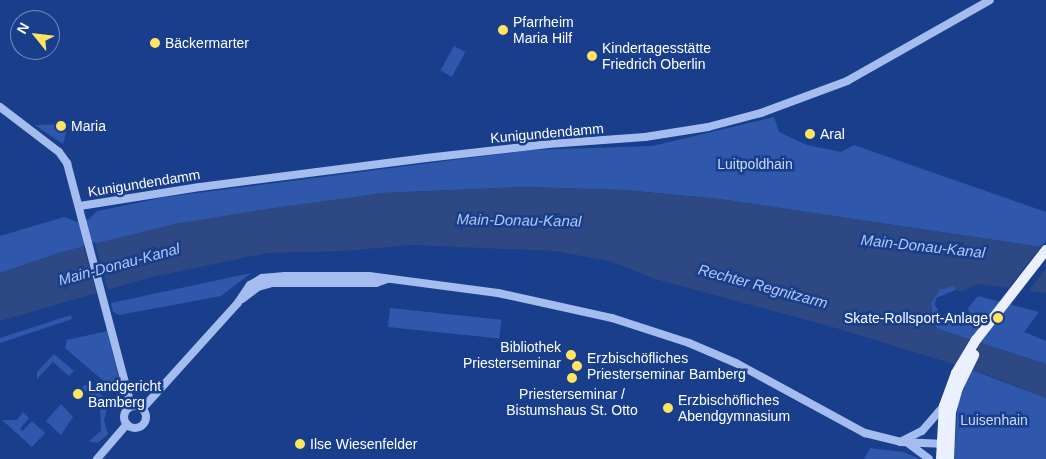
<!DOCTYPE html>
<meta charset="utf-8">
<style>
body{margin:0}
#map{position:relative;width:1046px;height:459px;overflow:hidden;background:#193e8c;font-family:Arial,sans-serif}
div>[style]{position:absolute}
.green>*{inset:0;background:#2f58ac;transform-origin:0 0}
.water>*{inset:0;background:#2d4882}
.pier>*{inset:0;background:#193e8c;transform-origin:0 0}
.minor>*{height:8px;margin:-4px;padding:0 4px;transform-origin:4px;border-radius:4px;background:#a4bdee}
.minor>.ring{margin:-4px;padding:0;box-sizing:content-box;background:none;border:8px solid #a4bdee;border-radius:50%}
.major>*{height:10px;margin:-5px;padding:0 5px;transform-origin:5px;border-radius:5px;background:#ebf0ff}
.dots>*{width:14px;height:14px;translate:-50% -50%;box-sizing:border-box;border:2px solid #193e8c;border-radius:50%}
span{translate:-50% -50%;white-space:nowrap;text-align:center;line-height:1.15;-webkit-text-stroke:5px #193e8c;paint-order:stroke}
.poi-label{font-size:14px;color:#fff}
.left{translate:0 -50%;text-align:left}
.right{translate:-100% -50%;text-align:right}
.street-label{font-size:14px;color:#fff}
.park-label{font-size:14px;color:#cadafa}
.water-label{font-size:15px;color:#b0c7f5;font-style:italic}
.north{position:absolute;left:10px;top:10px;width:50px;height:50px;box-sizing:border-box;background:#193e8c;border:1px solid #758bba;border-radius:50%;rotate:299deg;font-size:14px;font-weight:700;line-height:20px;text-align:center;color:#fff}
.north::after{content:'';display:block;margin:auto;width:18px;height:22px;background:#ffe461;clip-path:polygon(50% 0,100% 100%,50% 72%,0 100%)}
</style>
<div id="map">
<div class="green">
<i style="left:454px;top:46px;width:13px;height:28px;rotate:29deg"></i>
<i style="clip-path:polygon(774px 117px,779px 132px,807px 145px,841px 152px,854px 145px,1046px 212px,1046px 241px,1041px 247px,720px 199px,624px 190px,523px 187px,383px 193px,175px 224px,62px 252px,0 273px,0 236px,64px 217px,77px 222px,89px 219px,97px 211px,166px 197px,531px 150px,652px 146px)"></i>
<i style="clip-path:polygon(68px 124px,63px 144px,35px 125px,36px 125px)"></i>
<i style="clip-path:polygon(251px 273px,221px 296px,119px 315px,113px 312px,111px 303px)"></i>
<i style="clip-path:polygon(953px 286px,958px 289px,936px 298px,935px 305px,944px 321px,958px 317px,965px 324px,972px 321px,968px 308px,978px 296px,1039px 312px,1024px 332px,1046px 341px,1046px 364px,938px 329px,933px 324px,931px 303px,940px 289px)"></i>
<i style="left:390px;top:308px;width:112px;height:19px;rotate:6deg"></i>
<i style="clip-path:polygon(71px 315px,72px 319px,0 343px,0 338px)"></i>
<i style="clip-path:polygon(107px 331px,121px 386px,114px 390px,65px 348px,67px 340px)"></i>
<i style="clip-path:polygon(54px 354px,74px 371px,69px 376px,53px 362px,37px 379px,37px 372px)"></i>
<i style="clip-path:polygon(972px 370px,1046px 398px,1046px 459px,954px 459px,958px 402px)"></i>
<i style="clip-path:polygon(85px 385px,90px 385px,109px 402px,104px 420px,108px 434px,98px 443px,89px 441px,101px 431px,100px 403px,82px 388px)"></i>
<i style="clip-path:polygon(61px 404px,73px 417px,61px 435px,46px 421px)"></i>
<i style="clip-path:polygon(23px 412px,29px 418px,20px 429px,23px 431px,32px 421px,45px 433px,32px 447px,2px 420px,17px 420px)"></i>
<i style="clip-path:polygon(870px 448px,903px 452px,920px 459px,864px 459px)"></i>
</div>
<div class="water">
<i style="clip-path:polygon(523px 187px,624px 190px,720px 199px,1046px 248px,1046px 293px,977px 284px,960px 292px,953px 286px,940px 290px,931px 303px,933px 324px,938px 329px,1046px 364px,1046px 398px,983px 373px,829px 326px,655px 279px,613px 262px,555px 251px,411px 245px,344px 251px,267px 253px,152px 277px,0 321px,0 273px,62px 252px,175px 224px,259px 210px,383px 193px)"></i>
</div>
<div class="pier">
<i style="left:95px;top:242px;width:51px;height:12px;rotate:75deg"></i>
<i style="clip-path:polygon(1042px 245px,1046px 245px,1046px 268px,1027px 293px,1007px 290px)"></i>
</div>
<div class="minor">
<i style="left:0;top:107px;width:74px;rotate:37.3deg"></i>
<i style="left:59px;top:152px;width:14px;rotate:54deg"></i>
<i style="left:67px;top:163px;width:251px;rotate:75.2deg"></i>
<i style="left:80px;top:206px;width:121px;rotate:-9deg"></i>
<i style="left:200px;top:187px;width:228px;rotate:-7.3deg"></i>
<i style="left:426px;top:158px;width:123px;rotate:-6.5deg"></i>
<i style="left:548px;top:144px;width:97px;rotate:-4.1deg"></i>
<i style="left:645px;top:137px;width:64px;rotate:-9deg"></i>
<i style="left:708px;top:127px;width:55px;rotate:-14.8deg"></i>
<i style="left:761px;top:113px;width:92px;rotate:-20.4deg"></i>
<i style="left:847px;top:81px;width:164px;rotate:-29.5deg"></i>
<i style="left:242px;top:299px;width:20px;rotate:-37deg"></i>
<i style="left:258px;top:287px;width:15px;rotate:-16deg"></i>
<i style="left:272px;top:283px;width:104px"></i>
<i style="left:376px;top:283px;width:12px;rotate:-20deg"></i>
<i class="ring" style="left:124px;top:406px;width:14px;height:14px"></i>
<i style="left:142px;top:409px;width:142px;rotate:-47.9deg"></i>
<i style="left:237px;top:304px;width:23px;rotate:-56deg"></i>
<i style="left:250px;top:285px;width:14px;rotate:-30deg"></i>
<i style="left:262px;top:278px;width:23px;rotate:-5deg"></i>
<i style="left:285px;top:276px;width:84px"></i>
<i style="left:369px;top:276px;width:130px;rotate:7.5deg"></i>
<i style="left:498px;top:293px;width:117px;rotate:12.4deg"></i>
<i style="left:612px;top:318px;width:81px;rotate:18deg"></i>
<i style="left:689px;top:343px;width:51px;rotate:23.1deg"></i>
<i style="left:736px;top:363px;width:147px;rotate:28.5deg"></i>
<i style="left:865px;top:433px;width:36px;rotate:14deg"></i>
<i style="left:900px;top:442px;width:46px;rotate:2.5deg"></i>
<i style="left:902px;top:441px;width:22px;rotate:-27deg"></i>
<i style="left:922px;top:431px;width:33px;rotate:-49deg"></i>
<i style="left:908px;top:443px;width:26px;rotate:37deg"></i>
<i style="left:97px;top:459px;width:46px;rotate:-49.4deg"></i>
</div>
<div class="major">
<i style="left:941px;top:459px;width:53px;rotate:-86.8deg"></i>
<i style="left:944px;top:406px;width:35px;rotate:-70deg"></i>
<i style="left:956px;top:373px;width:39px;rotate:-59deg"></i>
<i style="left:976px;top:340px;width:114px;rotate:-52.1deg"></i>
<i style="left:949px;top:459px;width:47px;rotate:-87.6deg"></i>
<i style="left:951px;top:412px;width:25px;rotate:-74deg"></i>
<i style="left:958px;top:388px;width:37px;rotate:-64deg"></i>
</div>
<div class="dots">
<i style="left:503px;top:30px;background:#ffe461"></i>
<i style="left:155px;top:43px;background:#ffe461"></i>
<i style="left:592px;top:56px;background:#ffe461"></i>
<i style="left:61px;top:126px;background:#ffe461"></i>
<i style="left:810px;top:134px;background:#ffe461"></i>
<i style="left:998px;top:318px;background:#ffe461"></i>
<i style="left:571px;top:355px;background:#ffe461"></i>
<i style="left:577px;top:366px;background:#ffe461"></i>
<i style="left:572px;top:378px;background:#ffe461"></i>
<i style="left:78px;top:394px;background:#ffe461"></i>
<i style="left:668px;top:408px;background:#ffe461"></i>
<i style="left:300px;top:444px;background:#ffe461"></i>
</div>
<div class="poi-label">
<span class="left" style="left:513px;top:30px">Pfarrheim<br>Maria Hilf</span>
<span class="left" style="left:165px;top:43px">Bäckermarter</span>
<span class="left" style="left:602px;top:56px">Kindertagesstätte<br>Friedrich Oberlin</span>
<span class="left" style="left:71px;top:126px">Maria</span>
<span class="left" style="left:820px;top:134px">Aral</span>
<span class="right" style="left:988px;top:318px">Skate-Rollsport-Anlage</span>
<span class="right" style="left:561px;top:355px">Bibliothek<br>Priesterseminar</span>
<span class="left" style="left:587px;top:366px">Erzbischöfliches<br>Priesterseminar Bamberg</span>
<span class="left" style="left:88px;top:394px">Landgericht<br>Bamberg</span>
<span style="left:572px;top:402px">Priesterseminar /<br>Bistumshaus St. Otto</span>
<span class="left" style="left:678px;top:408px">Erzbischöfliches<br>Abendgymnasium</span>
<span class="left" style="left:310px;top:444px">Ilse Wiesenfelder</span>
</div>
<div class="street-label">
<span style="left:547px;top:133px;rotate:-5deg">Kunigundendamm</span>
<span style="left:144px;top:183px;rotate:-9deg">Kunigundendamm</span>
</div>
<div class="park-label">
<span style="left:755px;top:164px">Luitpoldhain</span>
<span style="left:994px;top:420px">Luisenhain</span>
</div>
<div class="water-label">
<span style="left:519px;top:220px;rotate:1deg">Main-Donau-Kanal</span>
<span style="left:923px;top:246px;rotate:6deg">Main-Donau-Kanal</span>
<span style="left:119px;top:264px;rotate:-15deg">Main-Donau-Kanal</span>
<span style="left:763px;top:286px;rotate:15deg">Rechter Regnitzarm</span>
</div>
<div class="north">N</div>
</div>
